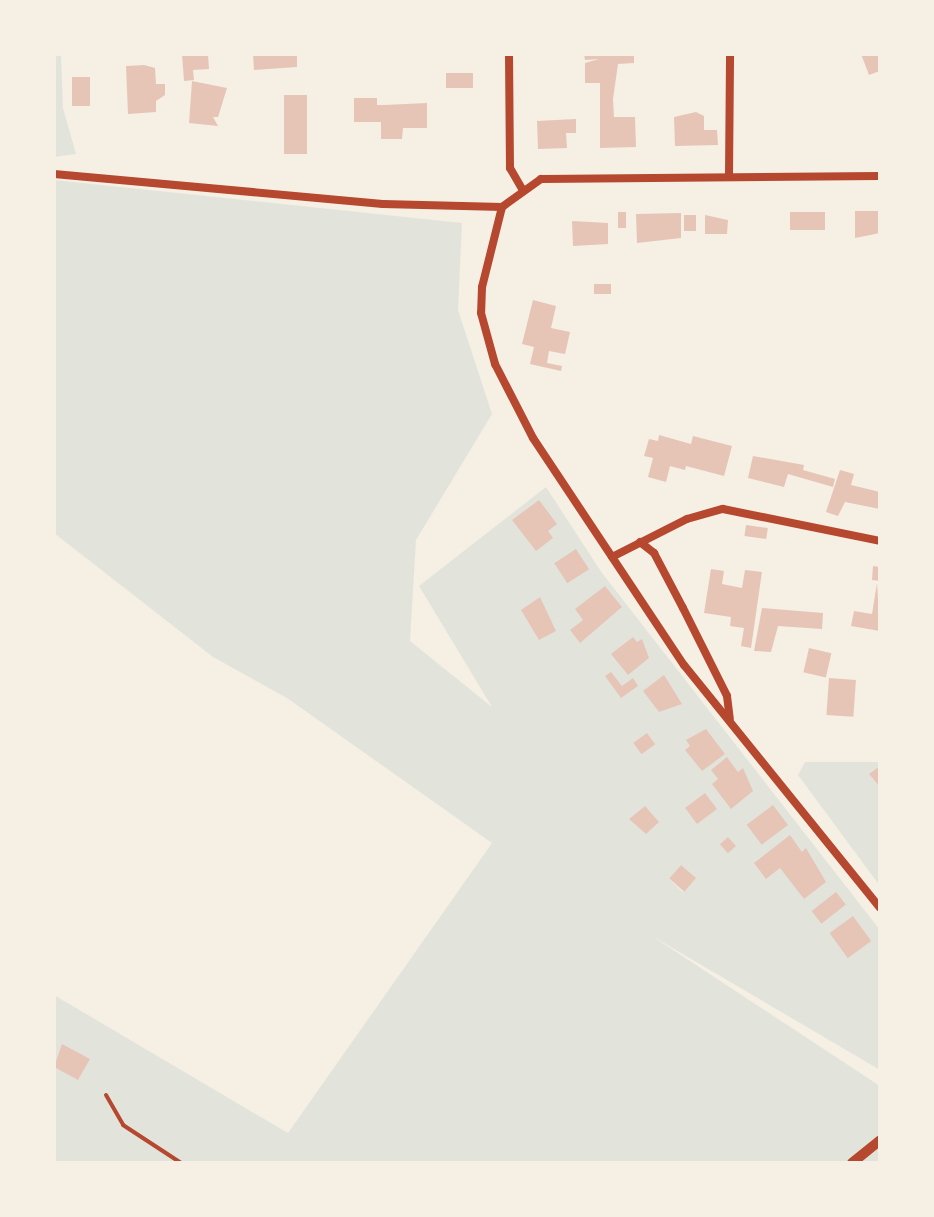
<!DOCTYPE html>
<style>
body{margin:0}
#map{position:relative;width:934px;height:1217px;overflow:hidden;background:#f6efe4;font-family:Rubik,sans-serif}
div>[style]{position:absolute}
.green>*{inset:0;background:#e2e4dc}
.building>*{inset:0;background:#e6c5b7;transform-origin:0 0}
.path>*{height:4px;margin:-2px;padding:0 2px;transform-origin:2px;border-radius:2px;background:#b5482f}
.minor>*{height:8px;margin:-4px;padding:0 4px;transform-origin:4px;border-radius:4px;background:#b5482f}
.tertiary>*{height:10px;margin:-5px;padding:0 5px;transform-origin:5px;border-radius:5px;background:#b5482f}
span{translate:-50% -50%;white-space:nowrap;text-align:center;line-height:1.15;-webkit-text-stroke:6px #f6efe4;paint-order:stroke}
.frame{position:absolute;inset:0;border:56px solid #f6efe4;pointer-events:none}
</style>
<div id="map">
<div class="green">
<i style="clip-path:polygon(54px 54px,61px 54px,63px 108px,76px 154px,54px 157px)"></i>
<i style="clip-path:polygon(evenodd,54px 180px,462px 223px,458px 310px,492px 414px,416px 540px,410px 641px,492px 707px,419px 586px,546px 487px,602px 573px,880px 930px,880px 1070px,652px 936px,880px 1086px,880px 1163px,54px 1161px,54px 995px,288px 1133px,492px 843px,287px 698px,213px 657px,54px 533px,54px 180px,681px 865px,696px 878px,683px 892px,669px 879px,681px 865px)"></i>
<i style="clip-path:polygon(805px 762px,880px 762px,880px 886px,798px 775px)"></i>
</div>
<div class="building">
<i style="clip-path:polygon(182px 54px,208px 54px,209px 69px,193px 70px,194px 80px,184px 81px)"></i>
<i style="clip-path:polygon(253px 54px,297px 54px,297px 67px,254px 70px)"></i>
<i style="clip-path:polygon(584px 54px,634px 54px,634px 63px,618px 64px,613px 99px,614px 117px,635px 117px,636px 147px,600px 148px,600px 83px,585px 83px,585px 63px,599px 59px,585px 60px)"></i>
<i style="clip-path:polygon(861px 54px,880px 54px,880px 71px,869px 75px)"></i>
<i style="clip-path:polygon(144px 65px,155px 68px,156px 84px,165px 84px,165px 95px,156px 101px,156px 112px,128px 114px,126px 66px)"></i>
<i style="left:446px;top:73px;width:27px;height:15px"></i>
<i style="left:72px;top:77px;width:18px;height:29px"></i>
<i style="clip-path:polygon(192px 81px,227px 88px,218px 117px,213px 117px,218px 126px,189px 123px)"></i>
<i style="left:284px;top:95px;width:23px;height:59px"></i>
<i style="clip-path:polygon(354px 98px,377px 98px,377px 105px,384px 105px,427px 103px,427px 128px,403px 128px,402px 139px,381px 139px,381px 122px,354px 122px)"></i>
<i style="clip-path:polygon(696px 112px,704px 116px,704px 130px,717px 130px,718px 145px,675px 146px,674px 117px)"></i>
<i style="clip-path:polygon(576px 119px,576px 133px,566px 133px,567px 148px,538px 149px,537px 121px)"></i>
<i style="clip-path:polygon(855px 211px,880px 211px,880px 233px,855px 238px)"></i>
<i style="left:618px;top:212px;width:8px;height:16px"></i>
<i style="left:825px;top:212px;width:18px;height:35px;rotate:90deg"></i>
<i style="clip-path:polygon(681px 213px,681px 238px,637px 243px,636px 214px)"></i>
<i style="left:684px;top:215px;width:12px;height:16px"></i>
<i style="clip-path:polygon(705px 215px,728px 220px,727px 234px,705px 234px)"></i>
<i style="clip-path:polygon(572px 221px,608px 223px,608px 244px,573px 246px)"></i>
<i style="left:594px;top:284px;width:17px;height:10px"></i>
<i style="clip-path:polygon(533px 300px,556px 306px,551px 328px,570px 332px,565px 354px,549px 351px,547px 363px,562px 366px,561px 371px,530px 364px,534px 347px,522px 344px)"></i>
<i style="clip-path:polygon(659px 435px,691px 444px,693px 436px,732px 446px,724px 476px,686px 466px,685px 470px,670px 466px,666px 482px,648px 477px,653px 458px,644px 456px,649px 439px,658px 441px)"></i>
<i style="clip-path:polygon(753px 456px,804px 465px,803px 470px,835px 479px,833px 487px,788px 474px,784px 487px,748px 478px)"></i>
<i style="clip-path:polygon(840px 470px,854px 474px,851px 485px,880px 492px,880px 509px,845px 502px,838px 516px,826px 512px)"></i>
<i style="clip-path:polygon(539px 500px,557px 524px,548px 531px,553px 538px,536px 551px,512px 520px)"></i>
<i style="left:746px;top:525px;width:22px;height:11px;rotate:8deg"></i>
<i style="left:576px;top:549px;width:24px;height:26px;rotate:57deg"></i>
<i style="clip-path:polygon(873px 566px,880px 567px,880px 581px,872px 580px)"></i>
<i style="clip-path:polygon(711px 569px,724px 571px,722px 584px,742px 588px,745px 570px,762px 572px,751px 648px,741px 646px,744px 628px,730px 626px,731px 617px,704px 613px)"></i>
<i style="clip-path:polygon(877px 583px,880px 631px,851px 626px,854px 611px,872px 614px)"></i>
<i style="clip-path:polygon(605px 586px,622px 607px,580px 643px,570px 630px,583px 620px,575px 609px)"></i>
<i style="clip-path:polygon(540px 597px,556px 631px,539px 640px,521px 610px)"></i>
<i style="clip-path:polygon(762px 608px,823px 613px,822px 629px,778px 626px,771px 652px,754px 651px)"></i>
<i style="clip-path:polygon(633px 637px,637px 642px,642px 639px,649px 658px,628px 675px,611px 654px)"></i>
<i style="left:809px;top:648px;width:23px;height:25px;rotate:13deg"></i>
<i style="clip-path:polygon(611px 672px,622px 686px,633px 678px,638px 686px,621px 698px,605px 676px)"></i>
<i style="clip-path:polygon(664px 675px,682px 704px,659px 712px,643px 691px)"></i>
<i style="left:829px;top:678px;width:27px;height:37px;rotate:4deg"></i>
<i style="clip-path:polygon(706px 729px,725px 754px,702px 771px,685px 750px,690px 746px,686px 740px)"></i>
<i style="left:647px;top:733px;width:14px;height:17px;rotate:54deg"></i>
<i style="clip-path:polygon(727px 757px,738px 772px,743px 768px,753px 791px,731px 809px,712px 784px,718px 779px,711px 770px)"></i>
<i style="clip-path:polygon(880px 766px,880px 787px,869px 774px)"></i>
<i style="left:705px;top:793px;width:20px;height:25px;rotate:53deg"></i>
<i style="left:773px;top:805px;width:25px;height:33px;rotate:53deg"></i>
<i style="clip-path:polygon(645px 806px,659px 822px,646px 834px,629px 819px)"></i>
<i style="clip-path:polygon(790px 835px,802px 852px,806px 848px,826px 882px,804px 899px,780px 868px,766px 879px,754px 863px)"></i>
<i style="left:728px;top:837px;width:12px;height:11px;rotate:48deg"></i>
<i style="left:681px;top:865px;width:20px;height:18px;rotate:41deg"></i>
<i style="left:836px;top:892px;width:16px;height:31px;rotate:52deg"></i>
<i style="left:853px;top:916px;width:31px;height:29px;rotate:54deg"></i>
<i style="clip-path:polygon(62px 1044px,90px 1059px,78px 1080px,54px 1067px)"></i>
</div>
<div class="path">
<i style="left:106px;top:1095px;width:34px;rotate:60deg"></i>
<i style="left:123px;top:1125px;width:69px;rotate:33.2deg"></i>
</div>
<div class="minor">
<i style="left:509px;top:54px;width:114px;rotate:89.5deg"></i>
<i style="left:510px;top:168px;width:24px;rotate:60deg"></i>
<i style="left:54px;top:174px;width:330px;rotate:5.2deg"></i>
<i style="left:383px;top:204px;width:119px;rotate:1.4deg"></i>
<i style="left:502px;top:207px;width:48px;rotate:-35.7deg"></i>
<i style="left:541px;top:179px;width:339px;rotate:-0.5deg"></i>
<i style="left:729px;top:175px;width:121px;rotate:-89.5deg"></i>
<i style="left:502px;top:207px;width:82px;rotate:104deg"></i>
<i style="left:482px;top:287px;width:26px;rotate:92deg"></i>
<i style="left:481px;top:313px;width:53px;rotate:74.6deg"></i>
<i style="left:495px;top:364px;width:83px;rotate:62.8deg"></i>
<i style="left:533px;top:438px;width:273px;rotate:56.4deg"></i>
<i style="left:684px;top:665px;width:312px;rotate:51.1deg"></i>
<i style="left:640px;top:542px;width:18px;rotate:38deg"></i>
<i style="left:654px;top:553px;width:62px;rotate:62.2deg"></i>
<i style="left:683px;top:608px;width:98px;rotate:63.4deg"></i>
<i style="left:727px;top:696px;width:23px;rotate:83deg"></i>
<i style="left:612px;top:557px;width:84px;rotate:-26.9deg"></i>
<i style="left:687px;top:519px;width:37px;rotate:-16deg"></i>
<i style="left:723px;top:509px;width:160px;rotate:11.5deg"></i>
</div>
<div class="tertiary">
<i style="left:852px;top:1163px;width:36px;rotate:-39deg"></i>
</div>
<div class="frame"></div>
</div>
